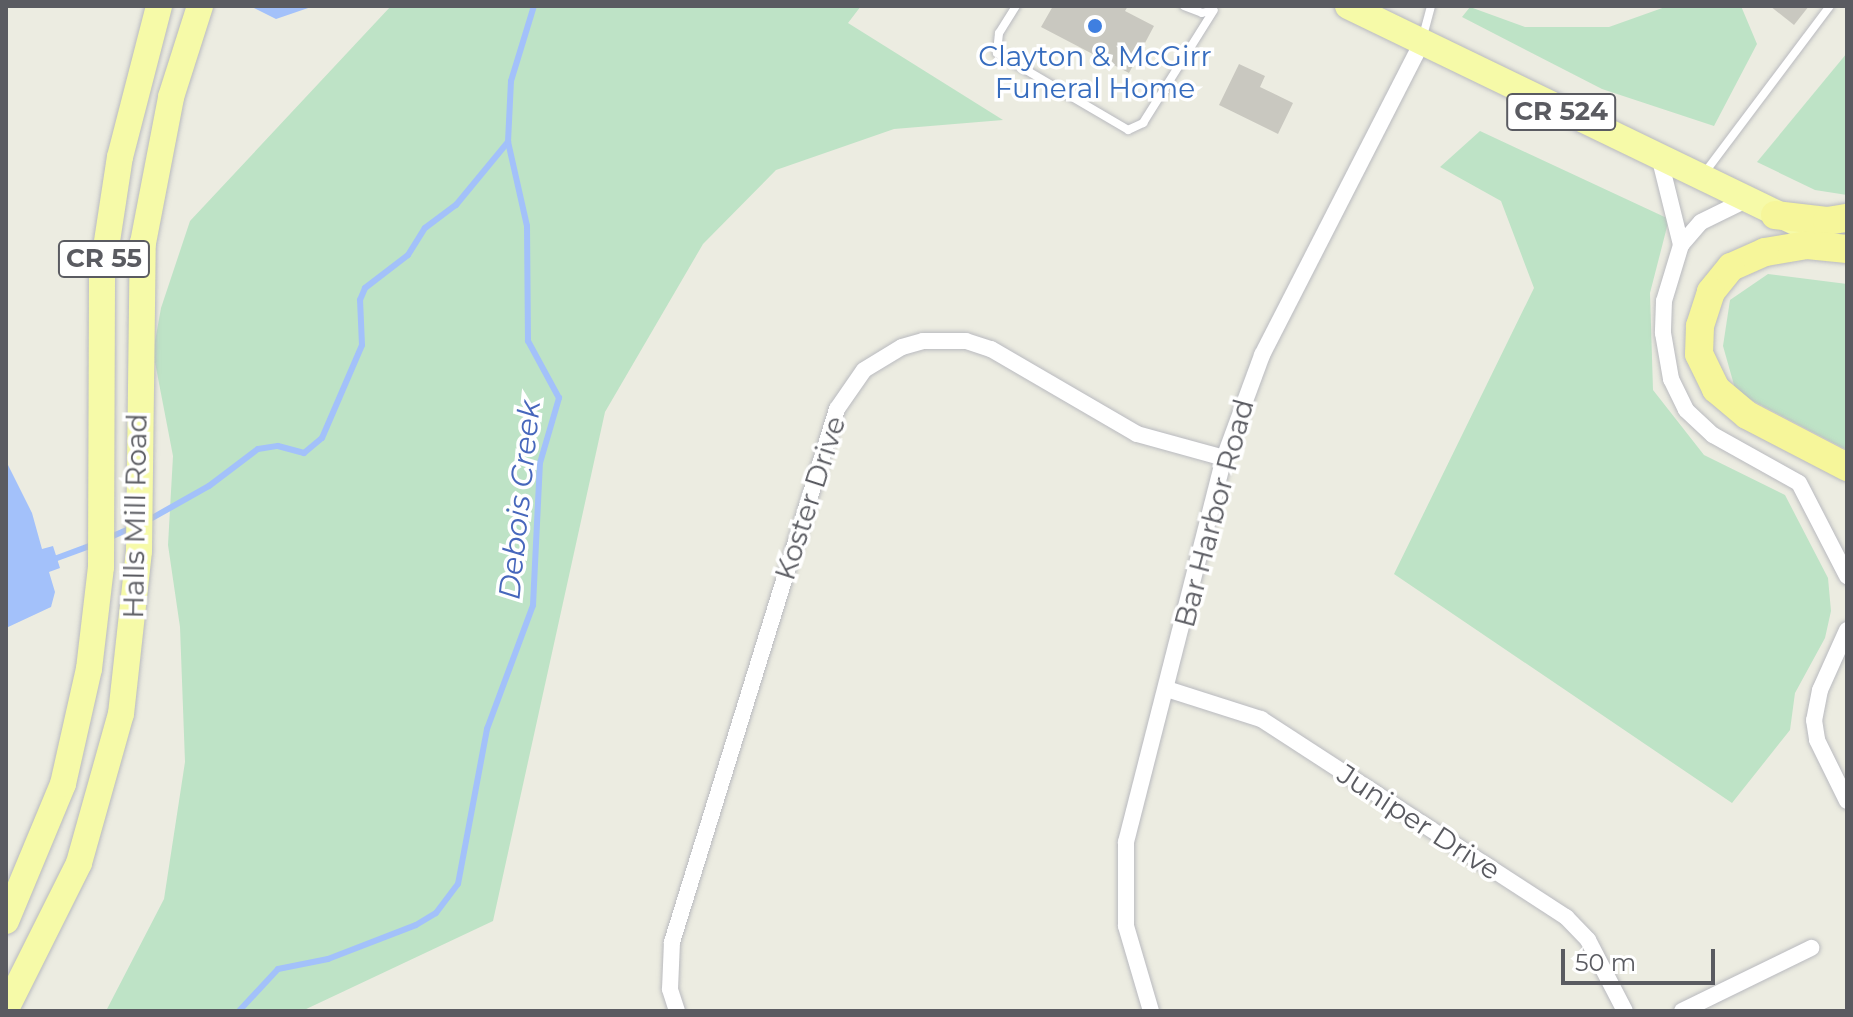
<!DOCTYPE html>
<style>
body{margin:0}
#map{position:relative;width:1853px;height:1017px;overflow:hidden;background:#ecece1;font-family:Montserrat,sans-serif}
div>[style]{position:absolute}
.green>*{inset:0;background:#bee3c6}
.water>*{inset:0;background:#a3c1fa}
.stream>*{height:6px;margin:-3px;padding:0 3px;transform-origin:3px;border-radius:3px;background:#a3c1fa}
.building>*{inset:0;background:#c9c8c0}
.roads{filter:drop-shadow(0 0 2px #b9babf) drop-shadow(0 0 2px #b9babf)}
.service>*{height:8px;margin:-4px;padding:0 4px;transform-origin:4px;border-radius:4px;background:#fff}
.minor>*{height:16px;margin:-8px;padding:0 8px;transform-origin:8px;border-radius:8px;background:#fff}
.primary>*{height:26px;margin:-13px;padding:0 13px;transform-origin:13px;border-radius:13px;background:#f6faa8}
.trunk>*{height:28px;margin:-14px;padding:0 14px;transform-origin:14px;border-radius:14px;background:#f6f69a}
.dots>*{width:22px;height:22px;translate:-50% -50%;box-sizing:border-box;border:4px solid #fff;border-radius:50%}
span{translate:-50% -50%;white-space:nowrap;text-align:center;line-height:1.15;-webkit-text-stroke:7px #fff;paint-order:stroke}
.shield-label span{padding:2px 6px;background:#fff;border:2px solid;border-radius:6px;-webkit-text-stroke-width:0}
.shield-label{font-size:26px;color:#5a5b61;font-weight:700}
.shop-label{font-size:28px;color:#366cbe}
.street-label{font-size:28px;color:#5a5b61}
.water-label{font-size:30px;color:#4767bc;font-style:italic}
.frame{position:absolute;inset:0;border:8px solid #5a5b61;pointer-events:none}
.scale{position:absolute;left:1561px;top:949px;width:154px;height:36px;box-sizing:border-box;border:4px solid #5a5b61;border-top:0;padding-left:10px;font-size:24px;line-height:28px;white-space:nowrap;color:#5a5b61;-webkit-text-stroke:6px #fff;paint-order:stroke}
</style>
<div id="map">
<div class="green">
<i style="clip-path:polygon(391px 6px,861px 6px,848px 23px,1003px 120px,894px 129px,776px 170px,703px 244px,605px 412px,493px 921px,302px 1011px,106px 1011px,164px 899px,185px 762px,180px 627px,168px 545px,173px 456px,153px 352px,161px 308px,190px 221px)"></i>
<i style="clip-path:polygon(1668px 6px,1741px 6px,1757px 44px,1714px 126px,1602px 89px,1462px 17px,1470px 7px,1525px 27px,1609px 27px)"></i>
<i style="clip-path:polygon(1847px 53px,1847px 195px,1815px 190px,1757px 162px)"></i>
<i style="clip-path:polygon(1480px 131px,1669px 219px,1650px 293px,1653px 390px,1704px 455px,1785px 495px,1828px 578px,1831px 611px,1825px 638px,1795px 693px,1790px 730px,1732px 803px,1394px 574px,1534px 288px,1501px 201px,1440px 167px)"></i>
<i style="clip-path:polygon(1768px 274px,1847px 284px,1847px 450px,1736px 392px,1723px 346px,1730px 300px)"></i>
</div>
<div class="water">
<i style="clip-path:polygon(250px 6px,314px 6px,276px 19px)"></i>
<i style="clip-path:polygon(6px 461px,32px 513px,42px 549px,53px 546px,60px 568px,49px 572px,55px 592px,51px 607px,6px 628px)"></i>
</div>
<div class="stream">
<i style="left:145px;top:522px;width:73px;rotate:-29.4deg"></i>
<i style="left:209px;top:486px;width:61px;rotate:-37.1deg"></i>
<i style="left:258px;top:449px;width:20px;rotate:-9deg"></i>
<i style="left:278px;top:446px;width:27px;rotate:15deg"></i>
<i style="left:304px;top:453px;width:23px;rotate:-40deg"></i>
<i style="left:322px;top:438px;width:101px;rotate:-66.7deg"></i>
<i style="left:362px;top:345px;width:45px;rotate:-92.5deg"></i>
<i style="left:360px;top:300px;width:13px;rotate:-67deg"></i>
<i style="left:365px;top:288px;width:54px;rotate:-37.5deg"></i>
<i style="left:408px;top:255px;width:32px;rotate:-58deg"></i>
<i style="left:425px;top:228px;width:39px;rotate:-37deg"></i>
<i style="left:456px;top:205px;width:82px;rotate:-50.5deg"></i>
<i style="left:108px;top:538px;width:25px;rotate:-23deg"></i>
<i style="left:57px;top:558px;width:40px;rotate:-20.2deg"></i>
<i style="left:239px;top:1011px;width:57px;rotate:-47.1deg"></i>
<i style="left:278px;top:969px;width:51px;rotate:-11.3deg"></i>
<i style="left:328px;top:959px;width:94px;rotate:-21.1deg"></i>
<i style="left:416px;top:925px;width:23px;rotate:-31deg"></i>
<i style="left:436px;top:913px;width:36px;rotate:-53deg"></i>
<i style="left:458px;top:884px;width:158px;rotate:-79.4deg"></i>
<i style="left:487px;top:729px;width:132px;rotate:-69.6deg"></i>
<i style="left:533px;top:605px;width:142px;rotate:-87.2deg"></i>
<i style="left:540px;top:463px;width:68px;rotate:-73.7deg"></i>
<i style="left:559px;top:398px;width:65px;rotate:-118.5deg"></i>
<i style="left:528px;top:341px;width:115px;rotate:-90.5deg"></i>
<i style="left:527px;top:226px;width:86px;rotate:-102.7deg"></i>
<i style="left:508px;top:142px;width:61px;rotate:-87.2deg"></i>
<i style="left:511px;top:81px;width:78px;rotate:-73deg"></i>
</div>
<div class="building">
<i style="clip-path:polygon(1053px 6px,1128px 6px,1125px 11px,1154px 26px,1129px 73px,1041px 27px)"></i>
<i style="clip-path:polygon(1770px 6px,1809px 6px,1794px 25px)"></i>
<i style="clip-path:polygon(1239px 64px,1265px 76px,1260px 87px,1293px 103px,1278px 134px,1219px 105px)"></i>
</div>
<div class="roads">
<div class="service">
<i style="left:1016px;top:6px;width:32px;rotate:122deg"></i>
<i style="left:999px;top:33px;width:20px;rotate:96deg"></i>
<i style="left:997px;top:53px;width:152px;rotate:30.4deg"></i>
<i style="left:1128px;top:130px;width:17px;rotate:-25deg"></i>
<i style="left:1143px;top:123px;width:133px;rotate:-57.9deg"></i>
<i style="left:1184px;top:6px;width:19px;rotate:21deg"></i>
<i style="left:1202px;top:13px;width:11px;rotate:-15deg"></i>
<i style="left:1423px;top:36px;width:31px;rotate:-75deg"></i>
<i style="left:1703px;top:175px;width:211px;rotate:-53.1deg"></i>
</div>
<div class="minor">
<i style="left:1660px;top:160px;width:88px;rotate:76.1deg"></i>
<i style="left:1681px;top:245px;width:59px;rotate:106.9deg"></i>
<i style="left:1664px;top:301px;width:32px;rotate:92deg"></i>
<i style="left:1663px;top:333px;width:47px;rotate:80.1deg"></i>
<i style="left:1671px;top:379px;width:34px;rotate:64deg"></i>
<i style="left:1686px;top:410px;width:37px;rotate:43deg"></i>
<i style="left:1713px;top:435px;width:98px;rotate:29.2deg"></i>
<i style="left:1799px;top:483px;width:105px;rotate:62.7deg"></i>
<i style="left:1681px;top:245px;width:30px;rotate:-49deg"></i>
<i style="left:1701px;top:222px;width:50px;rotate:-26.1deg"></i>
<i style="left:1847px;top:630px;width:66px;rotate:114.2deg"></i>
<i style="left:1820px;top:690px;width:31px;rotate:101deg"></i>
<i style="left:1814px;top:720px;width:20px;rotate:81deg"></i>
<i style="left:1817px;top:740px;width:68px;rotate:63.8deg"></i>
<i style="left:1167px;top:689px;width:99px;rotate:17.7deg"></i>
<i style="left:1261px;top:719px;width:364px;rotate:33deg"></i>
<i style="left:1566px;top:917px;width:32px;rotate:46deg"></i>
<i style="left:1588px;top:940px;width:80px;rotate:62.5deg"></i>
<i style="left:677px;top:1011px;width:23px;rotate:-108deg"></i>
<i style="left:670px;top:989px;width:47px;rotate:-87.6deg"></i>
<i style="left:672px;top:942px;width:558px;rotate:-72.8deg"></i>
<i style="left:837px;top:409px;width:47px;rotate:-55.3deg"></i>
<i style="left:864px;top:370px;width:44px;rotate:-31.2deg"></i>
<i style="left:902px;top:347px;width:22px;rotate:-16deg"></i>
<i style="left:923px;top:341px;width:43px"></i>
<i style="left:966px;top:341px;width:26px;rotate:18deg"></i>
<i style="left:991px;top:349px;width:169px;rotate:30.2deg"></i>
<i style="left:1137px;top:434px;width:90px;rotate:15.4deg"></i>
<i style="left:1151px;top:1011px;width:89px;rotate:-106.4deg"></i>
<i style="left:1126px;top:926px;width:84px;rotate:-90deg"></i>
<i style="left:1126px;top:842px;width:396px;rotate:-75.7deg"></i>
<i style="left:1224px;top:458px;width:110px;rotate:-69.7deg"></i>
<i style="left:1262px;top:355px;width:349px;rotate:-62.9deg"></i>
<i style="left:1682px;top:1011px;width:144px;rotate:-26deg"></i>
</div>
<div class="primary">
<i style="left:1348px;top:6px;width:496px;rotate:25.8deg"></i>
<i style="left:6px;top:921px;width:148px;rotate:-67.4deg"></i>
<i style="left:63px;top:784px;width:118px;rotate:-77.3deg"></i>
<i style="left:89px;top:669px;width:103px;rotate:-83.3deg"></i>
<i style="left:101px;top:567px;width:293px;rotate:-89.8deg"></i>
<i style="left:102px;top:274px;width:118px;rotate:-81.3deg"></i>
<i style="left:120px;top:157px;width:156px;rotate:-75.5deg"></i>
<i style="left:6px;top:1009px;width:163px;rotate:-63.4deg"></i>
<i style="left:79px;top:863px;width:155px;rotate:-74.3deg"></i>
<i style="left:121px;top:714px;width:164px;rotate:-83.7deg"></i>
<i style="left:139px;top:551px;width:308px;rotate:-89.3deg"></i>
<i style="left:143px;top:243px;width:149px;rotate:-79.1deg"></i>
<i style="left:171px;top:97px;width:96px;rotate:-72.3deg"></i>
</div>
<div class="trunk">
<i style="left:1775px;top:215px;width:52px;rotate:6.6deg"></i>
<i style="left:1827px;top:221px;width:20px;rotate:-9deg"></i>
<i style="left:1847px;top:249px;width:40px;rotate:-174.3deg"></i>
<i style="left:1807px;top:245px;width:43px;rotate:170.5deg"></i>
<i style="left:1765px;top:252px;width:37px;rotate:156deg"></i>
<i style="left:1731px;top:267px;width:32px;rotate:129deg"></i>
<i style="left:1711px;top:292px;width:36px;rotate:108deg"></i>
<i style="left:1700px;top:326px;width:28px;rotate:92deg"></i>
<i style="left:1699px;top:354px;width:39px;rotate:64deg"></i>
<i style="left:1716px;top:389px;width:40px;rotate:40deg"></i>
<i style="left:1747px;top:415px;width:113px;rotate:27.5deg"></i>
</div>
</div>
<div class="dots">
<i style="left:1095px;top:26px;background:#3f7fe0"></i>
</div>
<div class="shield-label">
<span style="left:1561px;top:112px">CR 524</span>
<span style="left:104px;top:259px">CR 55</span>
</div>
<div class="shop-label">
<span style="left:1095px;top:72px">Clayton &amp; McGirr<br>Funeral Home</span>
</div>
<div class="street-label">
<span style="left:810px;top:498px;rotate:-72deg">Koster Drive</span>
<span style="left:1214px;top:513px;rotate:-75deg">Bar Harbor Road</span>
<span style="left:135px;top:516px;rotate:-89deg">Halls Mill Road</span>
<span style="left:1419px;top:822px;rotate:33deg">Juniper Drive</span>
</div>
<div class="water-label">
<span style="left:520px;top:500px;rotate:-84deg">Debois Creek</span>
</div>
<div class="frame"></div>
<div class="scale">50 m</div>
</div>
